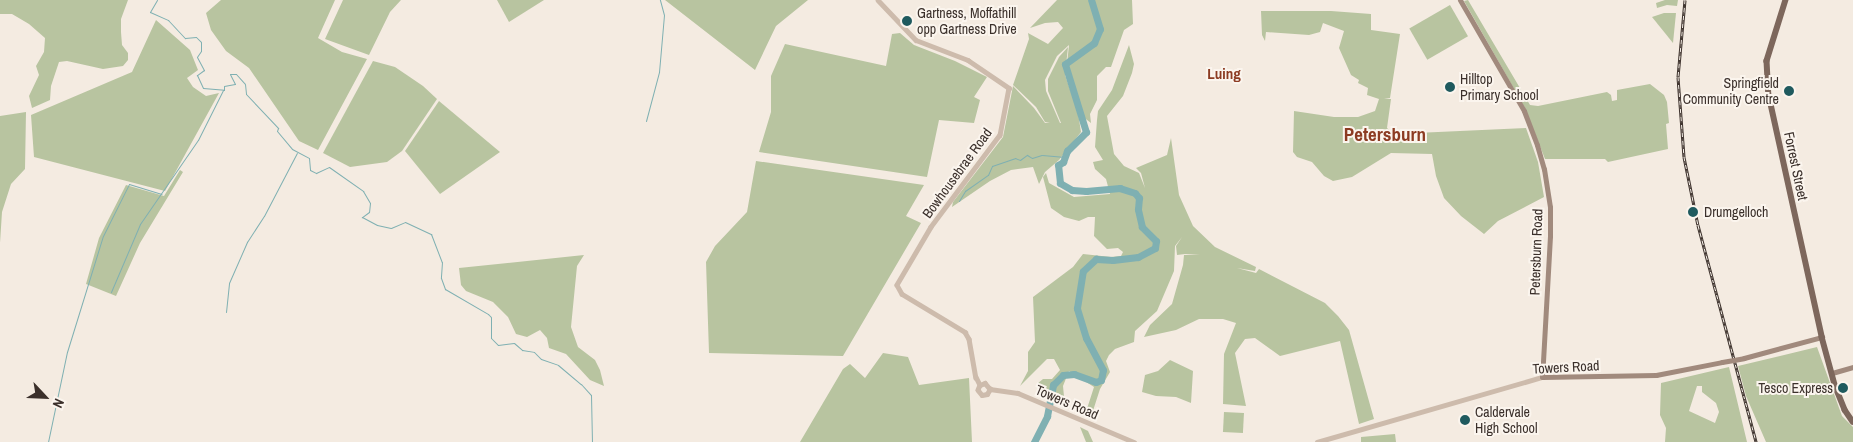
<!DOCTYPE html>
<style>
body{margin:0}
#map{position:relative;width:1853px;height:442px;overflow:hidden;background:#f4ebe1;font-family:"Archivo Narrow",sans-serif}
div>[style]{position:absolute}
.green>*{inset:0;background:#b8c4a0;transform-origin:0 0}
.stream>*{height:1px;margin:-0.5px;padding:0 0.5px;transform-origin:0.5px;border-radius:0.5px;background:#7fb0b2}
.river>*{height:7px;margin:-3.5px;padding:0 3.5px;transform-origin:3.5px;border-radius:3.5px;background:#7fb0b2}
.tertiary>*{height:4.5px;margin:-2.25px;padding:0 2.25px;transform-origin:2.25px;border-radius:2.25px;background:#cdbbac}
.secondary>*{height:5px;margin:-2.5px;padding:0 2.5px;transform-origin:2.5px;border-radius:2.5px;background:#a18a7d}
.primary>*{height:5.5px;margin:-2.75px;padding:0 2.75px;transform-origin:2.75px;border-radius:2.75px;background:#7d675c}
.rail>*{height:3px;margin-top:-1.5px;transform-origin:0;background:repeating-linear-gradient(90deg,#fbf5ee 0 4px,#3b302b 0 8px);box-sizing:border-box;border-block:1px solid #3b302b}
.secondary-bridge>*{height:5px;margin:-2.5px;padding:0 2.5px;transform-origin:2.5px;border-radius:2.5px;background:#a18a7d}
.dots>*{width:14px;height:14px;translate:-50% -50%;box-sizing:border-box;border:2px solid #fbf5ee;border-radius:50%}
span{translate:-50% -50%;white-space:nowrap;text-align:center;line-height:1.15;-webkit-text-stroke:4px #fbf5ee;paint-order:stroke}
.poi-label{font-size:14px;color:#3b302b}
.left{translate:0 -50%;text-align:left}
.right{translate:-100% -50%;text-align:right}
.street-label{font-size:14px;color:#3b302b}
.neighbourhood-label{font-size:15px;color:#8c3b22;font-weight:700}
.district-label{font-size:19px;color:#8c3b22;font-weight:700}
.north{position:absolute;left:20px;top:372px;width:50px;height:50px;-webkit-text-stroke:4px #fbf5ee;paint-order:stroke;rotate:115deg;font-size:14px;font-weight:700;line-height:20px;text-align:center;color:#3b302b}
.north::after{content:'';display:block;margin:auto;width:18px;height:22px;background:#3b302b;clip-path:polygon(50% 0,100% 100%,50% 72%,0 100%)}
</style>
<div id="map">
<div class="green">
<i style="clip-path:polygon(0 0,128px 0,121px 19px,121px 32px,122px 45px,128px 53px,128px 60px,123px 66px,103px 69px,67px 61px,59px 62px,51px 86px,50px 100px,32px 108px,29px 96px,39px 75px,36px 66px,44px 52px,45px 38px,29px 24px,12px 14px,0 14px)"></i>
<i style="clip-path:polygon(221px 0,335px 0,318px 38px,342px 52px,367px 59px,318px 150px,299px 141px,249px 68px,226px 51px,211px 30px,206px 13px)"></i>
<i style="clip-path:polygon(343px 0,401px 0,390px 12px,369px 55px,325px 39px)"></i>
<i style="clip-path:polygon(497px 0,544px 0,509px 22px)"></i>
<i style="clip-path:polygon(665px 0,808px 0,776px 26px,755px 70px)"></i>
<i style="clip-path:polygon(evenodd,1057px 0,1132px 0,1133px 24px,1124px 30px,1111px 67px,1106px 67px,1097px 76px,1097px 100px,1090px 114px,1091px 123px,1078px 113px,1081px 132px,1059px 160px,1045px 172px,1039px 184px,1033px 167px,1011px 170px,990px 181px,952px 207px,953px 202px,1003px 137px,1013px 86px,1034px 108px,1045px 123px,1050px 123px,1045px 122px,1036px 107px,1013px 85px,1029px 39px,1028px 33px,1048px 44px,1063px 28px,1058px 22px,1045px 23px,1030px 28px,1057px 0,1069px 45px,1066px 73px,1073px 98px,1065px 75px,1068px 47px,1059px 57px,1048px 79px,1048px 91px,1061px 123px,1060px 123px,1046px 91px,1045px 80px,1057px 56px,1069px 45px)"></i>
<i style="clip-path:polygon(1468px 0,1530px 105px,1538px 106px,1607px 92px,1611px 95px,1612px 101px,1617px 100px,1617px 90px,1650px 84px,1664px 95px,1667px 102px,1669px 123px,1666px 124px,1668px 149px,1608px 162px,1605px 159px,1545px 159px,1525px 108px,1464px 1px)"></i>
<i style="clip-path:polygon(1665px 0,1678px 0,1677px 6px,1667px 5px,1657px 8px,1656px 3px)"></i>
<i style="left:1450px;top:5px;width:36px;height:47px;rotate:60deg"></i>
<i style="clip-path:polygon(1261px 11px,1331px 11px,1371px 14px,1371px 30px,1400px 34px,1390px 98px,1384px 99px,1391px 99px,1387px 128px,1394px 134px,1526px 128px,1538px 162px,1544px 197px,1498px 221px,1484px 234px,1461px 216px,1444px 198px,1436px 176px,1432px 154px,1391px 153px,1352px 177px,1333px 181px,1324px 176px,1312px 162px,1297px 157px,1293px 152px,1294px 111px,1334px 117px,1358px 117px,1375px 111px,1379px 99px,1367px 95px,1368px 88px,1358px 83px,1359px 80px,1351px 75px,1339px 48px,1344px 31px,1323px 23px,1320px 32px,1309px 35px,1266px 32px,1265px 41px,1262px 35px)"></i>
<i style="clip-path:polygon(1664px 13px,1676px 13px,1673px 43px,1652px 17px)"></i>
<i style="clip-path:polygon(156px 20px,190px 50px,198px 70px,187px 78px,193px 87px,206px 96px,219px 93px,165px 191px,34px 157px,31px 115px,132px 72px)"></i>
<i style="clip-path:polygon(900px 33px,914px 45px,955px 61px,987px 77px,974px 97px,980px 100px,974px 123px,939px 120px,927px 177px,759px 152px,771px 112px,771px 76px,785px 44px,886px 66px,892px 34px)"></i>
<i style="clip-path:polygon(1129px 45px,1134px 64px,1132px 73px,1123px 96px,1107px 116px,1114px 154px,1124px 166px,1139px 173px,1145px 188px,1141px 173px,1136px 168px,1167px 155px,1171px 138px,1179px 195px,1193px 226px,1215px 247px,1256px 267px,1255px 271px,1237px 268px,1256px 273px,1259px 269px,1325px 303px,1338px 316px,1349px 330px,1374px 419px,1359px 424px,1340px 341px,1280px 356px,1255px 338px,1245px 339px,1235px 353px,1246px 406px,1223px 404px,1224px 354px,1236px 323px,1223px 319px,1199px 319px,1176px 330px,1144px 337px,1150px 325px,1172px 304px,1183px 265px,1184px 255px,1200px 255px,1185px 254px,1177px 255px,1176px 246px,1182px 237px,1175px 246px,1174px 271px,1157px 311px,1135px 331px,1134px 342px,1115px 349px,1109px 355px,1106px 361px,1110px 372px,1100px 389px,1091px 417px,1085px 415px,1094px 387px,1069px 371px,1063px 386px,1065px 407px,1046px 400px,1037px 384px,1043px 379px,1052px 379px,1060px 370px,1054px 359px,1047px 359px,1020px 386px,1028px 371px,1028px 352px,1035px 342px,1033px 297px,1073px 267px,1083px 254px,1111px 257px,1121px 256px,1123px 252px,1118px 248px,1107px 249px,1094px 236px,1095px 217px,1088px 217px,1079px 221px,1064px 217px,1051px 208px,1043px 177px,1046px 173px,1049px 183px,1074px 197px,1110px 194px,1106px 179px,1095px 169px,1093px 162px,1103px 160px,1095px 147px,1097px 120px,1098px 111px,1112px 90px)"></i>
<i style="clip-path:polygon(373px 61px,395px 67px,423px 86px,437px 99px,402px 151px,387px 162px,350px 167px,323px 153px)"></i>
<i style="clip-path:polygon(439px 101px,500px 152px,440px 194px,405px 151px)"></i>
<i style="clip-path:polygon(26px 112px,25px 169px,11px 184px,2px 212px,0 243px,0 116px)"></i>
<i style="clip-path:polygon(756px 161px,924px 185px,906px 216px,921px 223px,843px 356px,709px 353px,706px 262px,715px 246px,747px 212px)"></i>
<i style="clip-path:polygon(180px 170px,183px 172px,140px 243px,116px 296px,86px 284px,99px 238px,126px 185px,164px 196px)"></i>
<i style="clip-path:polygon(584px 255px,577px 266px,571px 327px,578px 347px,595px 360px,600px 370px,604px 386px,590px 380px,566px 354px,549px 348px,547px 338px,540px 330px,527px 337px,516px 334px,508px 317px,493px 302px,466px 291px,461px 285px,459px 268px)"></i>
<i style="clip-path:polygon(1817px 347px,1842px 416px,1853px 427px,1853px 442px,1766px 442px,1746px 396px,1738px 366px)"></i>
<i style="clip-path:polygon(883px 353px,908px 357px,919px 385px,969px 378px,972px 442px,800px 442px,843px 369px,850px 364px,865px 378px)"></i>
<i style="clip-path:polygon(1170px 360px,1193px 371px,1191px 403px,1176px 397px,1156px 396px,1142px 392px,1145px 375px,1158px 371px)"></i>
<i style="clip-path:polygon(evenodd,1729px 367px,1747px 442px,1665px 442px,1666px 428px,1660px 415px,1661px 383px,1729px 367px,1697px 386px,1702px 386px,1702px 392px,1716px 403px,1719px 412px,1715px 423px,1689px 411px,1697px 386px)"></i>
<i style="left:1224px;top:412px;width:20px;height:20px;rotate:3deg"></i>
<i style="clip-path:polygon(1080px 427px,1088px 431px,1093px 442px,1086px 442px)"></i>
<i style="clip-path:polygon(1395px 434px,1396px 442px,1361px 442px,1361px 437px)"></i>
</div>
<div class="stream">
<i style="left:157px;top:0;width:14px;rotate:120deg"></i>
<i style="left:150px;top:12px;width:20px;rotate:24deg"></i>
<i style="left:168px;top:20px;width:25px;rotate:47deg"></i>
<i style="left:185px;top:38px;width:11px;rotate:-5deg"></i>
<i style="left:196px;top:37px;width:7px;rotate:45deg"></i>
<i style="left:201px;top:42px;width:9px;rotate:90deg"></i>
<i style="left:201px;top:51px;width:7px;rotate:124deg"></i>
<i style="left:197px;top:57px;width:15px;rotate:62deg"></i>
<i style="left:204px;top:70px;width:9px;rotate:144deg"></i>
<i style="left:197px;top:75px;width:14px;rotate:65deg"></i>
<i style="left:203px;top:88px;width:21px;rotate:5deg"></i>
<i style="left:224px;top:90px;width:4px;rotate:-90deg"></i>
<i style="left:224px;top:86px;width:11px;rotate:-10deg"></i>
<i style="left:235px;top:84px;width:11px;rotate:-117deg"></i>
<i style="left:230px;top:74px;width:6px"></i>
<i style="left:236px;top:74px;width:13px;rotate:48deg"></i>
<i style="left:245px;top:84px;width:10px;rotate:84deg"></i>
<i style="left:246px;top:94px;width:47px;rotate:46.7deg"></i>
<i style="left:278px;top:128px;width:3px;rotate:108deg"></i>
<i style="left:277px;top:131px;width:23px;rotate:50deg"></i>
<i style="left:292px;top:149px;width:19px;rotate:28deg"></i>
<i style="left:309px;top:158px;width:12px;rotate:85deg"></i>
<i style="left:310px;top:170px;width:7px;rotate:27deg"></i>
<i style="left:316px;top:173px;width:14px;rotate:-25deg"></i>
<i style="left:329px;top:167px;width:42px;rotate:35.2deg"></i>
<i style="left:363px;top:191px;width:14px;rotate:60deg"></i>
<i style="left:370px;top:203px;width:9px;rotate:96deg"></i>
<i style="left:369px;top:212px;width:9px;rotate:144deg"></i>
<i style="left:362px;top:217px;width:17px;rotate:28deg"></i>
<i style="left:377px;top:225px;width:14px;rotate:12deg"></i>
<i style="left:391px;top:228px;width:15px;rotate:-23deg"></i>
<i style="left:405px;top:222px;width:29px;rotate:25deg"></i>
<i style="left:431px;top:234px;width:30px;rotate:69deg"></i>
<i style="left:442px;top:262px;width:16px;rotate:94deg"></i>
<i style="left:441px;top:278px;width:12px;rotate:70deg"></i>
<i style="left:445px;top:289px;width:50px;rotate:30.2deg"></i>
<i style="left:488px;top:314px;width:4px;rotate:45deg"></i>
<i style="left:491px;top:317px;width:21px;rotate:90deg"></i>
<i style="left:491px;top:338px;width:10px;rotate:45deg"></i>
<i style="left:498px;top:345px;width:16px;rotate:-7deg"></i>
<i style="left:514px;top:343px;width:11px;rotate:41deg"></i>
<i style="left:522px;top:350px;width:12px;rotate:9deg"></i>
<i style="left:534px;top:352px;width:10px;rotate:45deg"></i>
<i style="left:541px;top:359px;width:18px;rotate:19deg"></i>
<i style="left:558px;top:365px;width:30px;rotate:40deg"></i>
<i style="left:581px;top:384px;width:15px;rotate:48deg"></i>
<i style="left:591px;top:395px;width:47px;rotate:88.8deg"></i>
<i style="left:646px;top:121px;width:51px;rotate:-75.1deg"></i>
<i style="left:659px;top:72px;width:57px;rotate:-85deg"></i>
<i style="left:664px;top:15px;width:16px;rotate:-105deg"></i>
<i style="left:959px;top:201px;width:12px;rotate:-59deg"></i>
<i style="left:965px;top:191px;width:28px;rotate:-35deg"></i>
<i style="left:988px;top:175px;width:10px;rotate:-66deg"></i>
<i style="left:992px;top:166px;width:24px;rotate:-19deg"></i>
<i style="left:1015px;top:158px;width:5px;rotate:22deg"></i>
<i style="left:1020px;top:160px;width:9px;rotate:-36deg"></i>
<i style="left:1027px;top:155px;width:6px;rotate:31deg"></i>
<i style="left:1032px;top:158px;width:10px;rotate:-17deg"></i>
<i style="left:1042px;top:155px;width:23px;rotate:5deg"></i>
<i style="left:111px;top:292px;width:74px;rotate:-66.9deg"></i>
<i style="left:140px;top:224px;width:102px;rotate:-55.4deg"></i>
<i style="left:198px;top:140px;width:56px;rotate:-63.4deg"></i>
<i style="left:226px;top:312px;width:29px;rotate:-84deg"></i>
<i style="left:229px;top:283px;width:45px;rotate:-66.3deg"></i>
<i style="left:247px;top:242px;width:31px;rotate:-57deg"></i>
<i style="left:264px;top:216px;width:71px;rotate:-62.4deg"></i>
<i style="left:48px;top:442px;width:92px;rotate:-78.1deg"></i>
<i style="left:67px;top:352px;width:121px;rotate:-72.8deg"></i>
<i style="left:103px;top:236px;width:58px;rotate:-63.4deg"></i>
<i style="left:129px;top:184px;width:34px;rotate:17deg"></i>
</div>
<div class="river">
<i style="left:1034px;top:442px;width:29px;rotate:-63deg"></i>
<i style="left:1047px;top:416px;width:32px;rotate:-79deg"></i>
<i style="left:1053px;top:385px;width:14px;rotate:-45deg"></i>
<i style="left:1063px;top:375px;width:11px;rotate:-5deg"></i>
<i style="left:1074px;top:374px;width:23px;rotate:20deg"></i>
<i style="left:1096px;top:382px;width:5px;rotate:-22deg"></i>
<i style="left:1101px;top:380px;width:10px;rotate:-79deg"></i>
<i style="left:1103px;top:370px;width:36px;rotate:-118deg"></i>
<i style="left:1086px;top:338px;width:31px;rotate:-107deg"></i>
<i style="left:1077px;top:308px;width:37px;rotate:-81deg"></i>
<i style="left:1083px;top:271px;width:18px;rotate:-43deg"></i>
<i style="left:1096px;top:259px;width:17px;rotate:3deg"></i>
<i style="left:1113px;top:260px;width:25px;rotate:-7deg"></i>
<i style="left:1138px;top:257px;width:19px;rotate:-28deg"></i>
<i style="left:1155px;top:248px;width:7px;rotate:-82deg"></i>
<i style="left:1156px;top:241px;width:20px;rotate:-135deg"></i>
<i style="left:1142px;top:227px;width:18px;rotate:-103deg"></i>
<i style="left:1138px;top:209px;width:11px;rotate:-85deg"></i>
<i style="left:1139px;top:198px;width:6px;rotate:-129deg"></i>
<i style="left:1135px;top:193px;width:16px;rotate:-162deg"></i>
<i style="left:1120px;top:188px;width:34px;rotate:175deg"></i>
<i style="left:1086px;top:191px;width:14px;rotate:-176deg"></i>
<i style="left:1072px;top:190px;width:14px;rotate:-150deg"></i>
<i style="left:1060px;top:183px;width:18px;rotate:-96deg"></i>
<i style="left:1058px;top:165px;width:6px;rotate:-31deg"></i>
<i style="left:1063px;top:162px;width:12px;rotate:-70deg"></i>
<i style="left:1067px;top:151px;width:27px;rotate:-45deg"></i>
<i style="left:1086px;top:132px;width:71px;rotate:-107.2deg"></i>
<i style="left:1065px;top:64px;width:36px;rotate:-36deg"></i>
<i style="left:1094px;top:43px;width:15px;rotate:-67deg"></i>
<i style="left:1100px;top:29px;width:30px;rotate:-107deg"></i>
</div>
<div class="tertiary">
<i style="left:878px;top:0;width:55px;rotate:46.5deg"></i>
<i style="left:916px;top:40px;width:56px;rotate:21deg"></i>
<i style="left:968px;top:60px;width:50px;rotate:34.3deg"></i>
<i style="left:1009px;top:88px;width:48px;rotate:100.8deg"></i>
<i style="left:1000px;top:135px;width:115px;rotate:126.9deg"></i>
<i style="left:931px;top:227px;width:67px;rotate:120.4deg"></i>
<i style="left:897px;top:285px;width:10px;rotate:61deg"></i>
<i style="left:902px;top:294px;width:74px;rotate:31.1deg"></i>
<i style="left:965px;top:332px;width:8px;rotate:60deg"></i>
<i style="left:969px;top:339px;width:39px;rotate:80deg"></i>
<i style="left:976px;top:377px;width:9px;rotate:63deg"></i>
<i style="left:980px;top:385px;width:5px;rotate:112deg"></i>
<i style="left:978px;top:390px;width:6px;rotate:51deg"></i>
<i style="left:982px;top:395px;width:5px;rotate:-11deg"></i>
<i style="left:987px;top:394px;width:6px;rotate:-59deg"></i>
<i style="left:980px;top:385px;width:5px;rotate:-22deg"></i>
<i style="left:985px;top:383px;width:8px;rotate:50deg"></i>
<i style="left:990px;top:389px;width:28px;rotate:8deg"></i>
<i style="left:1018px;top:393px;width:126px;rotate:22.9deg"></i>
<i style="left:1317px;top:442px;width:234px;rotate:-16.1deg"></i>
</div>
<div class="secondary">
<i style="left:1460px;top:0;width:128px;rotate:60deg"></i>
<i style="left:1524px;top:111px;width:36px;rotate:69deg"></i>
<i style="left:1537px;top:145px;width:25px;rotate:74deg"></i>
<i style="left:1544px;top:169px;width:38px;rotate:81deg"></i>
<i style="left:1550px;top:207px;width:29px;rotate:90deg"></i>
<i style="left:1550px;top:236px;width:141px;rotate:93.2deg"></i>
<i style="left:1542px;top:377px;width:114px;rotate:-1deg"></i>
<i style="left:1656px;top:375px;width:67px;rotate:-11.1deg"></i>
<i style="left:1744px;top:358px;width:81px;rotate:-15.1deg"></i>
<i style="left:1832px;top:373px;width:22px;rotate:-16deg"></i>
</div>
<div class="primary">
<i style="left:1786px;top:0;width:64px;rotate:107.3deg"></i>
<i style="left:1767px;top:61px;width:34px;rotate:87deg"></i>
<i style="left:1769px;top:95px;width:248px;rotate:77.6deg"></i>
<i style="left:1822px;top:337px;width:50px;rotate:74.8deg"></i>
<i style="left:1835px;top:385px;width:27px;rotate:68deg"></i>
<i style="left:1845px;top:410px;width:14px;rotate:56deg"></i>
</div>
<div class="rail">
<i style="left:1685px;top:0;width:77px;rotate:95.2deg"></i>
<i style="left:1678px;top:77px;width:80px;rotate:85.7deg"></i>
<i style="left:1684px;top:157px;width:69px;rotate:78.4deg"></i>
<i style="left:1698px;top:225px;width:225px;rotate:75deg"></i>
</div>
<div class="secondary-bridge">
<i style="left:1722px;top:362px;width:22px;rotate:-10deg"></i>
</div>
<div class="dots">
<i style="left:907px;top:21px;background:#1f5a5e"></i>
<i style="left:1450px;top:87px;background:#1f5a5e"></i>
<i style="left:1789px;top:91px;background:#1f5a5e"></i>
<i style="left:1693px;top:212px;background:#1f5a5e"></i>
<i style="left:1843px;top:388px;background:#1f5a5e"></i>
<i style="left:1465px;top:420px;background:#1f5a5e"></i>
</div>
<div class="poi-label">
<span class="left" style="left:917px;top:21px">Gartness, Moffathill<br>opp Gartness Drive</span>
<span class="left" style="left:1460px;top:87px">Hilltop<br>Primary School</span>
<span class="right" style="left:1779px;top:91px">Springfield<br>Community Centre</span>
<span class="left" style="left:1704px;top:212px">Drumgelloch</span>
<span class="right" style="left:1833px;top:388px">Tesco Express</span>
<span class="left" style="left:1475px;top:420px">Caldervale<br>High School</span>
</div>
<div class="street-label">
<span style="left:1796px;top:166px;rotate:78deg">Forrest Street</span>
<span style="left:957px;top:173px;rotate:-54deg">Bowhousebrae Road</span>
<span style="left:1536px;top:252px;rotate:-88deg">Petersburn Road</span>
<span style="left:1566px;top:367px;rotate:-3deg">Towers Road</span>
<span style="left:1067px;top:402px;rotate:23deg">Towers Road</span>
</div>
<div class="neighbourhood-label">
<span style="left:1224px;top:74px">Luing</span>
</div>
<div class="district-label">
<span style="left:1385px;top:135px">Petersburn</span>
</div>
<div class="north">N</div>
</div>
